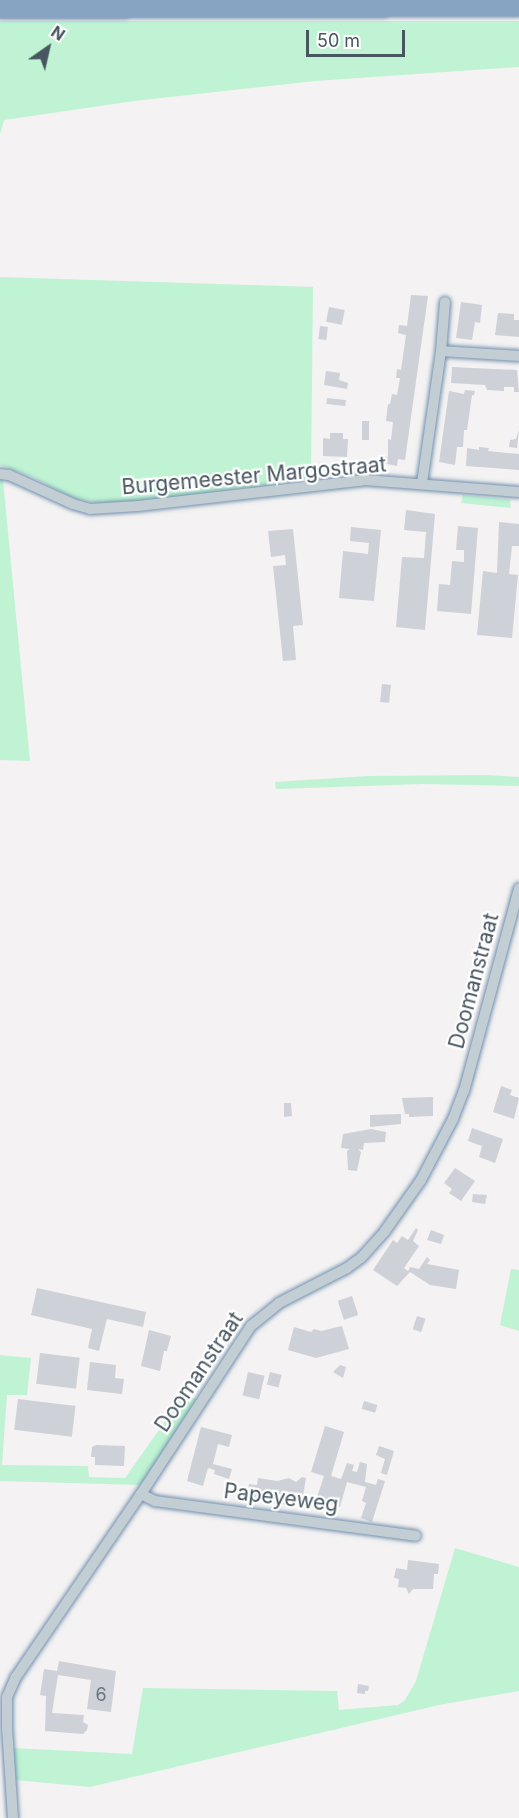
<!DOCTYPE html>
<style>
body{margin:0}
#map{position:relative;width:519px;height:1818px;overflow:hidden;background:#f4f2f2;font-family:Inter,sans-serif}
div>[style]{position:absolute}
.green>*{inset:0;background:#bff3d3}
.building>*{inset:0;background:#ced1d7;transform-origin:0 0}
.roads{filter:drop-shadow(0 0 2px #7290af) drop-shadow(0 0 2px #7290af)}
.street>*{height:10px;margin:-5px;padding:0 5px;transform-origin:5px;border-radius:5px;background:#c2cdd4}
.highway>*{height:20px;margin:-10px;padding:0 10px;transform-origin:10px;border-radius:10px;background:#87a5c3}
span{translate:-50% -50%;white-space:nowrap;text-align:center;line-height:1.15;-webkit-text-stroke:4.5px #fff;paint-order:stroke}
.number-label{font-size:18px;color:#6a757e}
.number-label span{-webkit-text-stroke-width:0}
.street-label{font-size:21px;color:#485661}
.north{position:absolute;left:18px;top:18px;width:60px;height:60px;-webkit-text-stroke:4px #fff;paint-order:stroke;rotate:34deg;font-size:16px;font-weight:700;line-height:24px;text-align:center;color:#485661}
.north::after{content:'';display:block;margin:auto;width:21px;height:27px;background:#485661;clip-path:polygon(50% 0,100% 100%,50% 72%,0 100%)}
.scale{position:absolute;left:306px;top:30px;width:99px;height:27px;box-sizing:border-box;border:3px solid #485661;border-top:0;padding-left:8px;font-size:18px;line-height:21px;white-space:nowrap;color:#485661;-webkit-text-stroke:4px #fff;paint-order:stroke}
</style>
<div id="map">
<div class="green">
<i style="clip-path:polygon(0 21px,519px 21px,519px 67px,315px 81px,134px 101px,4px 120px,0 134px)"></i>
<i style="clip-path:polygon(0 277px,313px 287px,311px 469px,308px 476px,301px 481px,112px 505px,75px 499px,32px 477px,0 465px)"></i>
<i style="clip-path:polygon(0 479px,3px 480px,30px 761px,0 760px)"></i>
<i style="clip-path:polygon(463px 495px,507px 499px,510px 500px,511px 508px,461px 503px)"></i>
<i style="clip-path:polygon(487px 775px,519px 777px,519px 786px,422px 784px,276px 789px,275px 782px,368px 776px)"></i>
<i style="clip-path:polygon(511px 1269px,519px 1270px,519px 1331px,500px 1325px)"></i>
<i style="clip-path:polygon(0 1355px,31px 1358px,27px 1395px,7px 1395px,2px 1465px,88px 1466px,89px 1477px,125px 1478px,183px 1396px,198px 1399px,141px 1485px,0 1481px)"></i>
<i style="clip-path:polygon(455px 1548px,519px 1567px,519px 1691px,439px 1705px,90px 1787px,15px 1780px,13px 1748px,132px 1754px,143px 1688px,337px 1691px,339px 1710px,398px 1705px,405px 1700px,416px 1681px)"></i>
</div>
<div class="building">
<i style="clip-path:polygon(411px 295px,428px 296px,405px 460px,398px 459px,397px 466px,382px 463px,383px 456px,388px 457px,388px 439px,391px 440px,393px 422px,386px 421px,388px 404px,390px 404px,392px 394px,397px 395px,400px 378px,396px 378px,397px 369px,401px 370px,406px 335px,398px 333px,399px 325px,407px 326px)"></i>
<i style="clip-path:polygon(461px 302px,482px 305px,480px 323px,475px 322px,472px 340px,456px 338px)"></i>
<i style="left:329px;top:307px;width:16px;height:15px;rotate:11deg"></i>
<i style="clip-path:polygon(498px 313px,514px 314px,514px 320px,519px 320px,519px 337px,495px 335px)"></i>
<i style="left:320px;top:326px;width:8px;height:13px;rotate:7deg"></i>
<i style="clip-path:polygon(452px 367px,517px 370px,519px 392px,514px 392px,514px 387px,504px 387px,504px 391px,487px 390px,485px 385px,451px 383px)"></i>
<i style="clip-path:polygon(326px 371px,340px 373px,339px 380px,348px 383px,347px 389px,324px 385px)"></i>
<i style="clip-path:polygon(465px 390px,475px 391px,474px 395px,472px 395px,467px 430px,464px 430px,463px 447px,457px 447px,455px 465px,439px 462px,449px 391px,464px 394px)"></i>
<i style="left:327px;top:398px;width:19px;height:6px;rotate:6deg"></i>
<i style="left:362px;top:421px;width:7px;height:19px"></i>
<i style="clip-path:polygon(519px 430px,517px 448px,509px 447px,510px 440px,516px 439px)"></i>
<i style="clip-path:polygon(330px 433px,343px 433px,343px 439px,348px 439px,347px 457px,323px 456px,323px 438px,330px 439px)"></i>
<i style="clip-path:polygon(479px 447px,489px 448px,488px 451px,519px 454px,519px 470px,466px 466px,467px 448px,479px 450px)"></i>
<i style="clip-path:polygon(406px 510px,435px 514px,425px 630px,396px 627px,402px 557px,424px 558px,426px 532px,404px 530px)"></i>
<i style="clip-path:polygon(499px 522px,519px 524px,519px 546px,512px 546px,509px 574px,518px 575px,512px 638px,477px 635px,483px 571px,497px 573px)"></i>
<i style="clip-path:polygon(458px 526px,478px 528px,471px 614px,437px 611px,439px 584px,450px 585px,452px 561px,464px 562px,464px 550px,456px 550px)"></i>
<i style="clip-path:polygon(351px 527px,381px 530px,374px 601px,339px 598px,343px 551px,368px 554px,369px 543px,350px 541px)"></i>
<i style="clip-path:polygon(293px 529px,303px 625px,293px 626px,296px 660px,283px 661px,273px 566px,286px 565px,285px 555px,271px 557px,268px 531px)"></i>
<i style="left:382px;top:684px;width:9px;height:18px;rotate:6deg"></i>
<i style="clip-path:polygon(501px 1086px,512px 1090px,510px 1095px,519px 1098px,514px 1119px,493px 1112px)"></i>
<i style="clip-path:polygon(433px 1097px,433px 1116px,409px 1117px,409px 1114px,405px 1114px,402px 1098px)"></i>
<i style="clip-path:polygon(284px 1103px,291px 1103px,292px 1116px,284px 1117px)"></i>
<i style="clip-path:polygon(401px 1114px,401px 1124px,370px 1127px,370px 1115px)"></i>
<i style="clip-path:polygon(472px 1128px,503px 1139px,495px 1163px,479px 1157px,482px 1146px,468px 1141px)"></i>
<i style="clip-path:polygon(371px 1129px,386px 1132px,385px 1142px,364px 1143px,363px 1150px,358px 1149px,361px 1152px,357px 1171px,348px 1170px,347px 1151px,350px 1149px,341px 1148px,343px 1134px)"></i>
<i style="clip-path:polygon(455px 1168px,475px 1181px,461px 1201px,449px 1193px,452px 1189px,444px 1183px)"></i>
<i style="clip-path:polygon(473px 1194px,487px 1195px,485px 1204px,472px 1202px)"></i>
<i style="clip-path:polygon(416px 1228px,418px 1230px,413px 1241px,419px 1246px,404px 1268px,408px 1271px,410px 1267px,419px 1269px,427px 1257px,430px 1260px,427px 1264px,459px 1270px,456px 1289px,430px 1285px,410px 1272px,397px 1286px,373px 1270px,393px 1240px,397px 1243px,402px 1236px,408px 1240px)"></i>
<i style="clip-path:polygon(431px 1230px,444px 1235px,441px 1244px,427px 1240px)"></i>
<i style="clip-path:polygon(37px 1288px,146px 1312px,143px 1327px,107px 1319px,99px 1351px,88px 1348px,92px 1329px,31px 1315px)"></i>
<i style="left:352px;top:1296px;width:20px;height:15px;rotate:72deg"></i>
<i style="left:417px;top:1316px;width:9px;height:14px;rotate:18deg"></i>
<i style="clip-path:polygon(342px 1326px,349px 1349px,316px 1358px,288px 1350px,294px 1327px,311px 1332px,314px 1329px,321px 1331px)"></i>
<i style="clip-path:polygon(149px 1330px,171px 1336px,167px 1351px,164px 1351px,160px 1371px,141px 1366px)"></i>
<i style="left:40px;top:1353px;width:40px;height:31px;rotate:7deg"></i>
<i style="clip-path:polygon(90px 1362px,116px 1365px,115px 1378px,124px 1379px,122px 1394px,87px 1390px)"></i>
<i style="clip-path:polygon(340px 1365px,346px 1367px,343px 1378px,333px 1372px)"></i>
<i style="left:248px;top:1372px;width:17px;height:24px;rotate:13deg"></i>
<i style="left:270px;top:1372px;width:12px;height:13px;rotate:14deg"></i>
<i style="left:18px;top:1399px;width:58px;height:31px;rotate:7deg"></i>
<i style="left:364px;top:1401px;width:14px;height:8px;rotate:17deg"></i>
<i style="clip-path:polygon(325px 1426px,344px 1432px,331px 1476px,341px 1479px,347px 1463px,354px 1465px,352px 1471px,357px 1472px,360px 1462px,367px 1464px,365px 1482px,376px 1485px,378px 1479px,385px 1481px,372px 1522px,361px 1518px,366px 1503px,362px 1501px,366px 1487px,347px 1482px,340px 1507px,316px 1500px,324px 1476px,311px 1472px)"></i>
<i style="clip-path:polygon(201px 1427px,232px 1435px,229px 1447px,218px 1444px,213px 1464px,232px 1469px,229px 1479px,214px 1474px,215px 1470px,208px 1468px,203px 1486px,187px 1481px)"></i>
<i style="clip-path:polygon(96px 1445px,125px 1446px,124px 1466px,95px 1465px,95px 1457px,91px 1457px,92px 1447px)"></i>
<i style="clip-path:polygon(379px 1446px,394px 1451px,387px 1475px,381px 1473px,385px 1459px,376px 1455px)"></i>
<i style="clip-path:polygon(302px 1477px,306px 1478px,302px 1503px,296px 1503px,295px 1506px,247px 1499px,249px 1484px,257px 1485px,258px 1478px,277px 1481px,289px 1478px,296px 1482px)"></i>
<i style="clip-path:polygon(408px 1560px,439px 1564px,438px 1574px,434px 1574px,433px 1589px,413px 1589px,409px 1594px,406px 1588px,398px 1587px,399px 1579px,394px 1578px,396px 1568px,407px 1570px)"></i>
<i style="clip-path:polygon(59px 1661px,116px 1671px,111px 1712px,87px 1709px,91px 1680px,58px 1675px,52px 1713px,84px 1715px,83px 1722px,88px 1725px,87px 1730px,83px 1734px,45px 1731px,46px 1696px,40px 1695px,44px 1669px,57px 1671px)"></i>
<i style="clip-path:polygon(358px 1684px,369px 1686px,368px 1691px,365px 1691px,365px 1694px,357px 1693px)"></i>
</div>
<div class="roads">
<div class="street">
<i style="left:441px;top:351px;width:78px;rotate:3.7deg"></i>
<i style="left:0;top:474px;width:9px;rotate:6deg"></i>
<i style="left:9px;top:475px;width:70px;rotate:24.4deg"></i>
<i style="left:73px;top:504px;width:18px;rotate:16deg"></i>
<i style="left:90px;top:509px;width:48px;rotate:-3.6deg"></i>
<i style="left:138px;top:506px;width:228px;rotate:-6.5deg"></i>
<i style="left:365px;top:480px;width:154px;rotate:4.5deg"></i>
<i style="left:422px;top:483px;width:133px;rotate:-81.8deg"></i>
<i style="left:441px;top:351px;width:49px;rotate:-85.3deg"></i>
<i style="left:141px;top:1494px;width:16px;rotate:27deg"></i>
<i style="left:155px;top:1501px;width:263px;rotate:7.6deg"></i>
<i style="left:13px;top:1818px;width:90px;rotate:-93.8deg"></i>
<i style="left:7px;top:1728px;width:31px;rotate:-90deg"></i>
<i style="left:7px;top:1697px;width:22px;rotate:-66deg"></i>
<i style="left:16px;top:1677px;width:222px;rotate:-55.7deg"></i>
<i style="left:141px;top:1494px;width:201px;rotate:-56.8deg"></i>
<i style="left:251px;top:1326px;width:36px;rotate:-39deg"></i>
<i style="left:279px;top:1303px;width:76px;rotate:-27.2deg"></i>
<i style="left:347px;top:1268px;width:17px;rotate:-36deg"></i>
<i style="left:361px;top:1258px;width:36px;rotate:-48deg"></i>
<i style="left:385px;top:1231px;width:62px;rotate:-54.8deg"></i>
<i style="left:421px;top:1180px;width:69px;rotate:-62.3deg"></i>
<i style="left:453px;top:1119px;width:30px;rotate:-69deg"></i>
<i style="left:464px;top:1091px;width:210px;rotate:-74.8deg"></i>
</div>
<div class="highway">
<i style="left:0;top:8px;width:519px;rotate:-0.22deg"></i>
</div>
</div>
<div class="number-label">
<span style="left:101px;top:1695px">6</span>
</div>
<div class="street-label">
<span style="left:254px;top:476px;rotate:-5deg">Burgemeester Margostraat</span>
<span style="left:474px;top:981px;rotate:-75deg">Doomanstraat</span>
<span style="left:199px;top:1372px;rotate:-56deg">Doomanstraat</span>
<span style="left:281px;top:1498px;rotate:7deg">Papeyeweg</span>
</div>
<div class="north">N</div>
<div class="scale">50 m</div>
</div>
